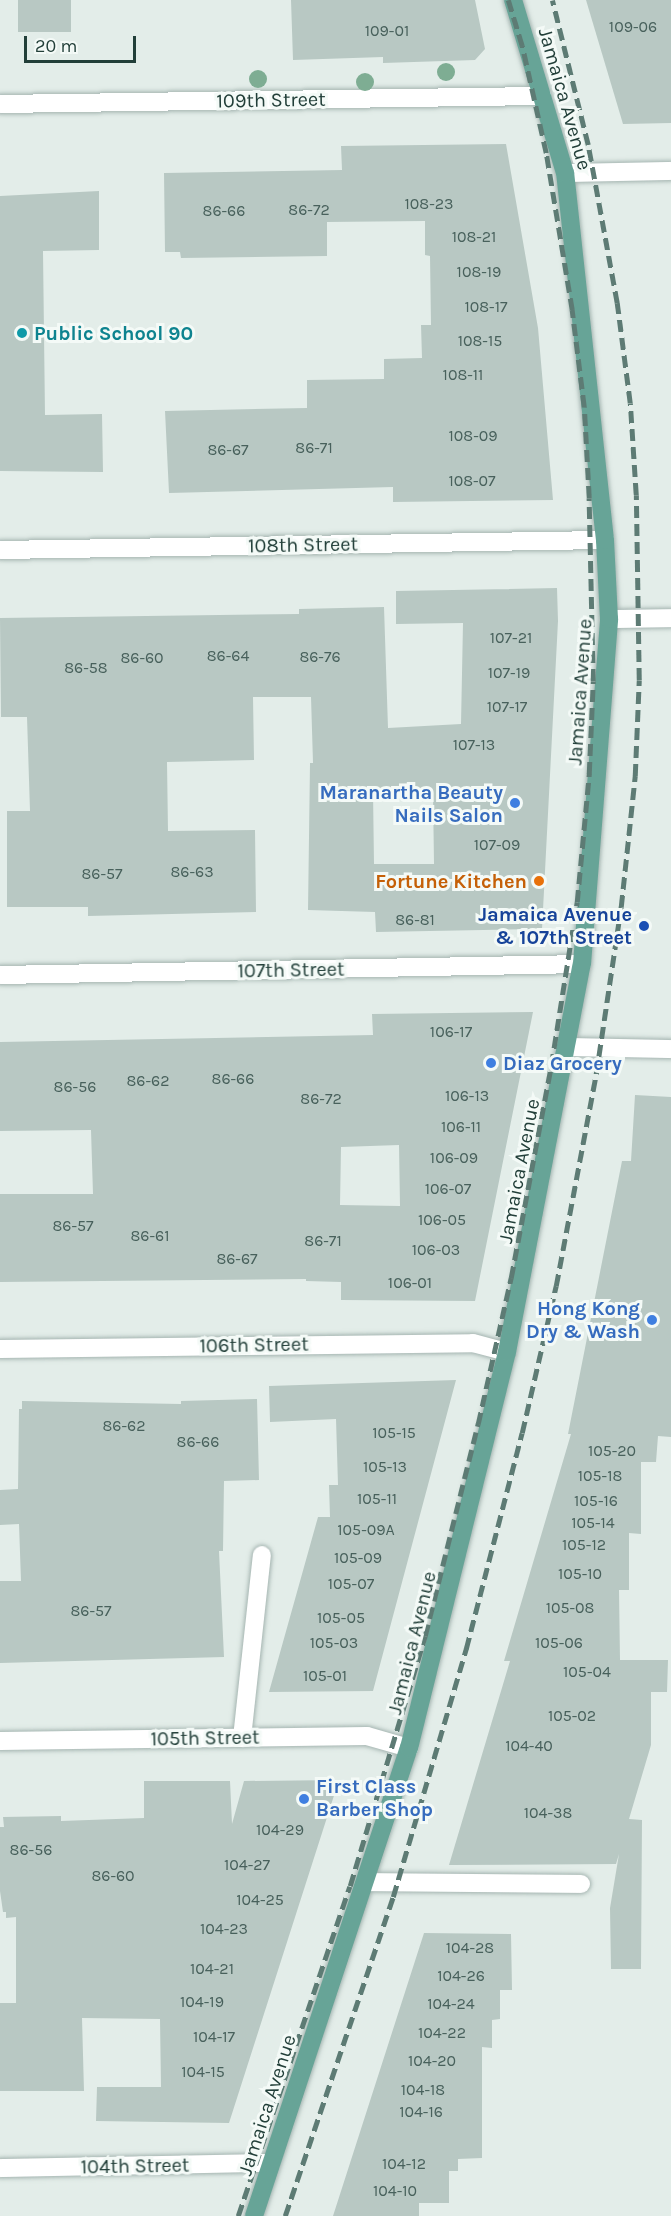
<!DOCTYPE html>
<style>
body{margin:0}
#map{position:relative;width:671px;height:2216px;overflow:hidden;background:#e3ede9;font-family:Karla,sans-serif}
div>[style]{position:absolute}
.building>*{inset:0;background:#b8c8c3;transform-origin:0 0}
.roads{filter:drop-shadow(0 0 2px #a5b5b1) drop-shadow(0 0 2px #a5b5b1)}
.minor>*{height:18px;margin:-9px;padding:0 9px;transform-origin:9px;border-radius:9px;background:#fff}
.major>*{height:18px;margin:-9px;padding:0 9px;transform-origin:9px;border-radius:9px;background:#67a497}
.rail>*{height:4.5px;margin-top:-2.25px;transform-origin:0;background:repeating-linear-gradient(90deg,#5d7b74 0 12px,transparent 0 18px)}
.trees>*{width:18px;height:18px;margin:-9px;border-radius:50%;background:#7ead93}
.dots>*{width:16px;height:16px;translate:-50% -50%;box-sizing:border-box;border:3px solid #f4faf7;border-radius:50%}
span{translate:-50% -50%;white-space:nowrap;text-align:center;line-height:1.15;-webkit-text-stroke:6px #f4faf7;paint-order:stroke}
.number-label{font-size:16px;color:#48615c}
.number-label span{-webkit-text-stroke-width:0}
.street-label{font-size:20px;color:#223f39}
.culture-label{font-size:20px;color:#0d838f;font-weight:700}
.left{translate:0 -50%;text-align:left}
.shop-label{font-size:20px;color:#366cbe;font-weight:700}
.right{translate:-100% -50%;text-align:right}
.food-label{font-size:20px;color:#c56008;font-weight:700}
.transit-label{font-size:20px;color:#164399;font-weight:700}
.scale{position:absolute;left:24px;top:36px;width:112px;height:27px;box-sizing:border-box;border:3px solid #223f39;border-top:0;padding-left:8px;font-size:18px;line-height:21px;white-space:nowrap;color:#223f39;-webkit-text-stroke:4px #f4faf7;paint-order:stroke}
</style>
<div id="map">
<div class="building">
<i style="left:18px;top:0;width:53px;height:32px"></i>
<i style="clip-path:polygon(291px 0,475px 0,485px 49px,475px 60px,383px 63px,383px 57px,293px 60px)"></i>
<i style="clip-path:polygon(586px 0,671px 0,671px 123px,623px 124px)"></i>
<i style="clip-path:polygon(506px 144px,538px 328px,553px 500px,393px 502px,393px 487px,169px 493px,165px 411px,307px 408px,307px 380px,384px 379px,384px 359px,422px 358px,421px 325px,431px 325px,430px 256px,425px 255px,425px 221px,327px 222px,327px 256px,181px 258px,180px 252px,165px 252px,164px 173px,342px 170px,341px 146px)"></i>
<i style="clip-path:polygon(99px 191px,99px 250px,43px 251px,45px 415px,102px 414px,103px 472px,0 471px,0 196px)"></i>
<i style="clip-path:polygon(evenodd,557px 588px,558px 621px,542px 929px,376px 932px,375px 912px,308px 910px,310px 763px,313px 763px,311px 697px,253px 697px,254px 760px,167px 762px,168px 831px,255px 830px,256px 912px,88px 916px,88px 907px,7px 907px,7px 811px,30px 811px,27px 717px,1px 717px,0 618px,299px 614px,299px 609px,384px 607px,388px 728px,461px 724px,463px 623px,396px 624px,396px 591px,557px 588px,373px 791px,433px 794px,434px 864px,374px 864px,373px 791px)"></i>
<i style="clip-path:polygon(evenodd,533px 1012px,475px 1301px,341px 1300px,341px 1282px,306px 1281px,306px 1279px,0 1282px,0 1194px,93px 1194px,91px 1130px,0 1131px,0 1042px,373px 1035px,372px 1014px,533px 1012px,399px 1145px,400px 1206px,340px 1205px,341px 1147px,399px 1145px)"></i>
<i style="clip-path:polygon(635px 1095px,671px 1097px,671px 1437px,658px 1436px,656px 1462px,641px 1462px,641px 1534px,629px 1533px,629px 1590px,619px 1590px,620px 1660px,668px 1660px,667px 1692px,651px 1692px,651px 1745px,629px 1819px,642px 1820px,641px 1969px,611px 1969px,610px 1908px,619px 1854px,616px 1864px,449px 1865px,510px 1661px,504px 1661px,571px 1434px,568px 1434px,622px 1161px,631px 1161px)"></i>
<i style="clip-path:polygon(456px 1380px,373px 1691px,269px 1692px,318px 1517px,330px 1517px,329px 1485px,338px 1485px,336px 1419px,270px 1422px,269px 1386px)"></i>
<i style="clip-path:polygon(257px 1399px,259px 1480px,224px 1481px,223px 1551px,219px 1551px,224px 1657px,0 1663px,0 1581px,21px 1581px,19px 1524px,0 1525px,0 1490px,18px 1489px,19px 1409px,22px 1409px,22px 1401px,181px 1404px,181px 1401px)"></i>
<i style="clip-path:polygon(339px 1780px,229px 2123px,96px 2121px,97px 2087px,161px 2087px,160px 2019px,82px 2018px,84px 2091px,0 2091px,0 2003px,16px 2003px,16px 1917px,6px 1918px,6px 1912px,3px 1912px,0 1891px,0 1827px,4px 1827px,3px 1817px,61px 1816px,61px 1821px,144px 1818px,144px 1781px,230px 1781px,232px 1824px,244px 1781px)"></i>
<i style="clip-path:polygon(424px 1933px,511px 1934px,512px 1990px,500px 1990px,500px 2019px,492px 2020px,492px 2048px,482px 2047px,482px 2158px,458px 2159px,458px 2171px,449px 2171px,449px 2203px,419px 2203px,419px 2216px,333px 2216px)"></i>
</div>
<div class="roads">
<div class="minor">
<i style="left:0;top:104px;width:542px;rotate:-0.85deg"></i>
<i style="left:565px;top:173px;width:106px;rotate:-1.1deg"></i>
<i style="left:0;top:550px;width:605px;rotate:-0.95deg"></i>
<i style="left:609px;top:619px;width:62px;rotate:-0.9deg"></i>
<i style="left:0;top:975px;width:582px;rotate:-1.08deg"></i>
<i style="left:566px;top:1047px;width:105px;rotate:1.1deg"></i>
<i style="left:0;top:1349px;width:473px;rotate:-0.7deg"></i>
<i style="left:473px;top:1343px;width:35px;rotate:15deg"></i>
<i style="left:242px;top:1738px;width:184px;rotate:-83.8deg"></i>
<i style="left:0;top:1741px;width:367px;rotate:-0.8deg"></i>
<i style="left:367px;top:1736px;width:44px;rotate:15.9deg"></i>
<i style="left:365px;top:1882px;width:216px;rotate:0.5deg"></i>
<i style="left:0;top:2168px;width:271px;rotate:-1.1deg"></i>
</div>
<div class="major">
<i style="left:254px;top:2216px;width:493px;rotate:-71.7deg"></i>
<i style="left:409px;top:1748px;width:408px;rotate:-76.1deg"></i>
<i style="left:507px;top:1352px;width:395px;rotate:-79.1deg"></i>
<i style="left:582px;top:964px;width:346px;rotate:-85.5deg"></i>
<i style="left:609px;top:619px;width:79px;rotate:-92.9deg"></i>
<i style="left:605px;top:540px;width:369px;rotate:-96.2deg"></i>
<i style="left:565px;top:173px;width:181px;rotate:-106.7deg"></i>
</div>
</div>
<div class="rail">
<i style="left:238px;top:2216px;width:348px;rotate:-71.3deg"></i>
<i style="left:350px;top:1886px;width:261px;rotate:-73.3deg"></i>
<i style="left:425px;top:1636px;width:219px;rotate:-76deg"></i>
<i style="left:478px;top:1424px;width:150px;rotate:-77.3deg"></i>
<i style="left:511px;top:1278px;width:216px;rotate:-79.3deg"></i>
<i style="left:551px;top:1066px;width:166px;rotate:-81deg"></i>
<i style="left:577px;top:902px;width:129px;rotate:-84.6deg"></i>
<i style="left:589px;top:774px;width:93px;rotate:-87.5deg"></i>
<i style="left:593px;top:681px;width:183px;rotate:-91.3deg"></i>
<i style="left:589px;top:498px;width:91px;rotate:-93.1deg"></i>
<i style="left:584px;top:407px;width:98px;rotate:-97.1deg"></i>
<i style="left:572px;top:310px;width:159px;rotate:-99.4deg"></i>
<i style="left:546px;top:153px;width:110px;rotate:-102.6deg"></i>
<i style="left:522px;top:46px;width:48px;rotate:-106.9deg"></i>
<i style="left:285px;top:2216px;width:337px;rotate:-71.3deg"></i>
<i style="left:393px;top:1897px;width:259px;rotate:-73.6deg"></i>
<i style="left:466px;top:1649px;width:223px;rotate:-75.5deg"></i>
<i style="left:522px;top:1433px;width:151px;rotate:-77deg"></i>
<i style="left:556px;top:1286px;width:216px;rotate:-79.3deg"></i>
<i style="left:596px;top:1074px;width:169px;rotate:-81.5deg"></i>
<i style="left:621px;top:907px;width:132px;rotate:-83.9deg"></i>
<i style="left:635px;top:776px;width:96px;rotate:-87.6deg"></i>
<i style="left:639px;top:680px;width:185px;rotate:-90.9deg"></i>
<i style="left:636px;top:495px;width:92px;rotate:-93.7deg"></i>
<i style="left:630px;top:403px;width:101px;rotate:-97.4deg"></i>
<i style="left:617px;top:303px;width:161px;rotate:-100.4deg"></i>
<i style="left:588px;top:145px;width:149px;rotate:-103.9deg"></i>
</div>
<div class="trees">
<i style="left:446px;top:72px"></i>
<i style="left:258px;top:79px"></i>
<i style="left:365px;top:82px"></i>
</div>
<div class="dots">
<i style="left:22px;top:333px;background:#0f9aa8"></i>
<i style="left:515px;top:803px;background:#3f7fe0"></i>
<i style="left:539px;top:881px;background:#e8710a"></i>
<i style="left:644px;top:926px;background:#1a4fb4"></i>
<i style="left:491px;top:1063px;background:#3f7fe0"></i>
<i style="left:652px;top:1320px;background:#3f7fe0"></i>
<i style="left:304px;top:1799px;background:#3f7fe0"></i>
</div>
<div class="number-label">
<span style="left:633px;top:27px">109-06</span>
<span style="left:387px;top:31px">109-01</span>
<span style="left:429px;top:204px">108-23</span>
<span style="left:309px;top:210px">86-72</span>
<span style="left:224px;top:211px">86-66</span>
<span style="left:474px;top:237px">108-21</span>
<span style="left:479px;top:272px">108-19</span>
<span style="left:486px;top:307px">108-17</span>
<span style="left:480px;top:341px">108-15</span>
<span style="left:463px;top:375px">108-11</span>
<span style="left:473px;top:436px">108-09</span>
<span style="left:314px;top:448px">86-71</span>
<span style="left:228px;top:450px">86-67</span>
<span style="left:472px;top:481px">108-07</span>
<span style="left:511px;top:638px">107-21</span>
<span style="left:228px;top:656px">86-64</span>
<span style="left:320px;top:657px">86-76</span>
<span style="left:142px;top:658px">86-60</span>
<span style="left:86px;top:668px">86-58</span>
<span style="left:509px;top:673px">107-19</span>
<span style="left:507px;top:707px">107-17</span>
<span style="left:474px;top:745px">107-13</span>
<span style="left:497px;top:845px">107-09</span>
<span style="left:192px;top:872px">86-63</span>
<span style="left:102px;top:874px">86-57</span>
<span style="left:415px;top:920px">86-81</span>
<span style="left:451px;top:1032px">106-17</span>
<span style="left:233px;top:1079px">86-66</span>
<span style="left:148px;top:1081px">86-62</span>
<span style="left:75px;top:1087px">86-56</span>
<span style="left:467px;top:1096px">106-13</span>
<span style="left:321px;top:1099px">86-72</span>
<span style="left:461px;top:1127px">106-11</span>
<span style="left:454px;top:1158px">106-09</span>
<span style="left:448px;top:1189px">106-07</span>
<span style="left:442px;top:1220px">106-05</span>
<span style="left:73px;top:1226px">86-57</span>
<span style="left:150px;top:1236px">86-61</span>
<span style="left:323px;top:1241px">86-71</span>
<span style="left:436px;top:1250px">106-03</span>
<span style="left:237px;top:1259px">86-67</span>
<span style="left:410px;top:1283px">106-01</span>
<span style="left:124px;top:1426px">86-62</span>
<span style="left:394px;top:1433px">105-15</span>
<span style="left:198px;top:1442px">86-66</span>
<span style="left:612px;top:1451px">105-20</span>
<span style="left:385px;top:1467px">105-13</span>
<span style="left:600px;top:1476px">105-18</span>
<span style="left:377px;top:1499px">105-11</span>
<span style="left:596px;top:1501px">105-16</span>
<span style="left:593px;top:1523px">105-14</span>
<span style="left:366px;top:1530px">105-09A</span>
<span style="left:584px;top:1545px">105-12</span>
<span style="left:358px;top:1558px">105-09</span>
<span style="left:580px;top:1574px">105-10</span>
<span style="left:351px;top:1584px">105-07</span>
<span style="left:570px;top:1608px">105-08</span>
<span style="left:91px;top:1611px">86-57</span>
<span style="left:341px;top:1618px">105-05</span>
<span style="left:334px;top:1643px">105-03</span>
<span style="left:559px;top:1643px">105-06</span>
<span style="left:587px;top:1672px">105-04</span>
<span style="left:325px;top:1676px">105-01</span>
<span style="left:572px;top:1716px">105-02</span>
<span style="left:529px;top:1746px">104-40</span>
<span style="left:548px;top:1813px">104-38</span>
<span style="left:280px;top:1830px">104-29</span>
<span style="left:31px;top:1850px">86-56</span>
<span style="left:247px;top:1865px">104-27</span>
<span style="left:113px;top:1876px">86-60</span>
<span style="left:260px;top:1900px">104-25</span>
<span style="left:224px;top:1929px">104-23</span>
<span style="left:470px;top:1948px">104-28</span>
<span style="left:212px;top:1969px">104-21</span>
<span style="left:461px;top:1976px">104-26</span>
<span style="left:202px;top:2002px">104-19</span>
<span style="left:451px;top:2004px">104-24</span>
<span style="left:442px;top:2033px">104-22</span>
<span style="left:214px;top:2037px">104-17</span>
<span style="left:432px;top:2061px">104-20</span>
<span style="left:203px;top:2072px">104-15</span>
<span style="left:423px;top:2090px">104-18</span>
<span style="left:421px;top:2112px">104-16</span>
<span style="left:404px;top:2164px">104-12</span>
<span style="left:395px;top:2191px">104-10</span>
</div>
<div class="street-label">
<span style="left:565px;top:99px;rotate:74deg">Jamaica Avenue</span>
<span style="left:271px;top:100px;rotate:-1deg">109th Street</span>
<span style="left:303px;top:545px;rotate:-1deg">108th Street</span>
<span style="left:580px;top:692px;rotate:-86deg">Jamaica Avenue</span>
<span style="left:291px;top:970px;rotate:-1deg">107th Street</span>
<span style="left:519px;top:1171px;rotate:-79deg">Jamaica Avenue</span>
<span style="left:254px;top:1345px;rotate:-1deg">106th Street</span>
<span style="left:412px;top:1643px;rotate:-76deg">Jamaica Avenue</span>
<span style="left:205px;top:1738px;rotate:-1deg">105th Street</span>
<span style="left:267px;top:2105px;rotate:-72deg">Jamaica Avenue</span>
<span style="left:135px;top:2166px;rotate:-1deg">104th Street</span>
</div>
<div class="culture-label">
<span class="left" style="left:34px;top:333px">Public School 90</span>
</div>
<div class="shop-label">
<span class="right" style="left:503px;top:804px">Maranartha Beauty<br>Nails Salon</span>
<span class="left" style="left:503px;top:1063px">Diaz Grocery</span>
<span class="right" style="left:640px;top:1320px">Hong Kong<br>Dry &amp; Wash</span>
<span class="left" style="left:316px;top:1798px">First Class<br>Barber Shop</span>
</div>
<div class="food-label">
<span class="right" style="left:527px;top:881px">Fortune Kitchen</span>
</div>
<div class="transit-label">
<span class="right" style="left:632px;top:926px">Jamaica Avenue<br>&amp; 107th Street</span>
</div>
<div class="scale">20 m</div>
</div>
